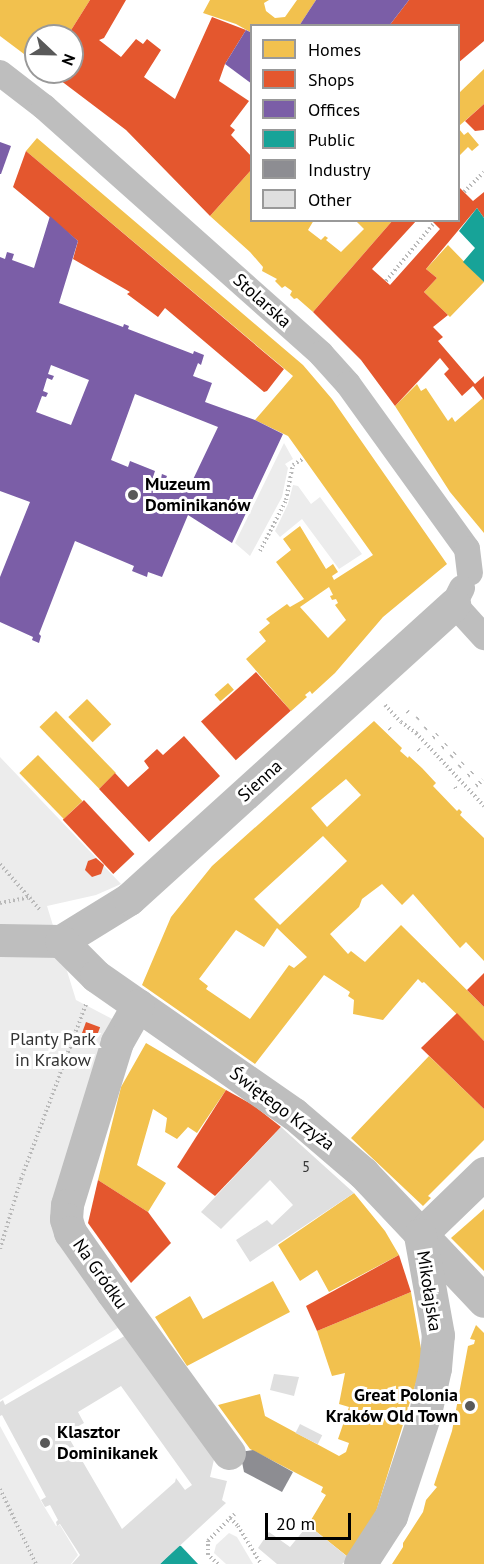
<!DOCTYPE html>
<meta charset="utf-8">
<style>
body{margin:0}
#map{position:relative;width:484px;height:1564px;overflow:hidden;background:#fff;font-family:"PT Sans",sans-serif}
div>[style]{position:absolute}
.green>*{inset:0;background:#ececec}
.homes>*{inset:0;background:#f2c14e;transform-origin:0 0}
.shops>*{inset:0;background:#e4572e;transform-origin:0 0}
.offices>*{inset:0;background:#7b5ea7}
.public>*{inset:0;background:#17a398}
.industry>*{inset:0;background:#8d8d92}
.building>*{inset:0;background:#dfdfdf;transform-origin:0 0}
.path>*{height:4px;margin-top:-2px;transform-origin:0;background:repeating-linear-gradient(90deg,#b9b9b9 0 1.5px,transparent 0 4.5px)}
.pedestrian>*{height:26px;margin:-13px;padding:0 13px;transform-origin:13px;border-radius:13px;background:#bebebe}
.minor>*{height:33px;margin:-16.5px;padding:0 16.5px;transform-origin:16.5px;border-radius:16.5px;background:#bebebe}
.dots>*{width:16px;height:16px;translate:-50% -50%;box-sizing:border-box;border:3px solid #fff;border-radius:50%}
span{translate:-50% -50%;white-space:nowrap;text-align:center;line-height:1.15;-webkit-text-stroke:6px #fff;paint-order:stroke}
.number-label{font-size:15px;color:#383838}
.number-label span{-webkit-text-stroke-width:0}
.street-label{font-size:18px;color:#000}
.poi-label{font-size:18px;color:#000;font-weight:700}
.left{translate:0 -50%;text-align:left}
.right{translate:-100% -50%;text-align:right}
.park-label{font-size:18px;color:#333}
.legend{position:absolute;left:250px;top:24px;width:210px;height:198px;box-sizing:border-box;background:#fff;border:2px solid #999;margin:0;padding:8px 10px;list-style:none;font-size:18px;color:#000}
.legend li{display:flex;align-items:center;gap:12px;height:30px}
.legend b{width:30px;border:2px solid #999}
.north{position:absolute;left:24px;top:24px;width:60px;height:60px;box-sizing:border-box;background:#fff;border:2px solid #999;border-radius:50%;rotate:112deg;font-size:16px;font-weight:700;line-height:24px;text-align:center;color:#000}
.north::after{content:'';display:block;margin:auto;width:21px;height:27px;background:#595959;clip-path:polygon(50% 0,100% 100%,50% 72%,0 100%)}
.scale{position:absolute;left:265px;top:1513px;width:86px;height:27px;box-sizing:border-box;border:3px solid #000;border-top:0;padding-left:8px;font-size:18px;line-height:21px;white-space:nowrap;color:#000;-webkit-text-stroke:4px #fff;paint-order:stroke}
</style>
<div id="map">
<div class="green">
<i style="clip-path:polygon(284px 443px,293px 459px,285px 464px,288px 468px,282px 497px,250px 556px,235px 543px)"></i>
<i style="clip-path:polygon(293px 485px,298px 486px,311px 504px,320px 497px,362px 554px,339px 569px,302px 519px,280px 537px,275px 531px,288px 504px)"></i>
<i style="clip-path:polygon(0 757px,121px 884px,96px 895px,47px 906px,76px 1000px,118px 1022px,59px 1211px,121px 1326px,0 1400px)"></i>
<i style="clip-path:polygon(0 1426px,42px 1503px,56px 1526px,60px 1525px,78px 1555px,71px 1564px,0 1564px)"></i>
<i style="clip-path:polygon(229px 1533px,237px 1537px,253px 1564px,226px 1564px,214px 1553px,216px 1545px)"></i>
</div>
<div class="homes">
<i style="clip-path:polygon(0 0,90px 0,68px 35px,71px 36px,36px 36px,36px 63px,0 36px)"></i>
<i style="clip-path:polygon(210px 0,269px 0,264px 3px,266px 11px,275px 18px,285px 17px,297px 0,316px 0,299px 26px,252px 26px,252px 33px,236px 24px,203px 13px)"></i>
<i style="clip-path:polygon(484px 69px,484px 104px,459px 126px,459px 93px)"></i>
<i style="clip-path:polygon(459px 129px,464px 135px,468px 132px,479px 145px,472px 151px,468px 147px,459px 156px)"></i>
<i style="clip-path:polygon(evenodd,37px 138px,303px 365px,332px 399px,447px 564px,383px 617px,335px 673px,312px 694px,310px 691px,305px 695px,307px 697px,291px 711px,246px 659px,266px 641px,259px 632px,270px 623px,266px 619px,287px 604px,290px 607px,304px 599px,276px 562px,291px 550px,283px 539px,300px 526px,326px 569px,333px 564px,338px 572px,332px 576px,334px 580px,373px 555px,288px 436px,255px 420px,293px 376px,26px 151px,37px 138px,329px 587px,333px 595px,330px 596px,332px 600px,336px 599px,338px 603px,335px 605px,346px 620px,328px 638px,300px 607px,329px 587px)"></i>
<i style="clip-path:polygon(252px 169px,252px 220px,314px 220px,308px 230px,321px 240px,325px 236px,328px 238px,326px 240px,341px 252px,364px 229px,355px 220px,393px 220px,313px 312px,297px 298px,294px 299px,290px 295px,292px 291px,285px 286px,282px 288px,275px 281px,277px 279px,262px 271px,263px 267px,250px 252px,210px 216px)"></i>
<i style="clip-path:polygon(448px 245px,484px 282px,450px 317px,424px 292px,437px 278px,426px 269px)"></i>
<i style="clip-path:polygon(417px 384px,421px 391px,426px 388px,448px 421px,452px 417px,455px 422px,484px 397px,484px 533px,450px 492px,395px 406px)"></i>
<i style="left:228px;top:683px;width:9px;height:18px;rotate:49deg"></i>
<i style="left:87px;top:699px;width:35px;height:26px;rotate:46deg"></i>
<i style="left:56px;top:711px;width:86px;height:23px;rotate:46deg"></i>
<i style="clip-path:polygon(evenodd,374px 721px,402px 748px,400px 751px,408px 758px,409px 756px,422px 768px,436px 783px,433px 786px,457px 811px,459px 809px,462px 812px,460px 815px,484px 838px,484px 961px,466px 942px,460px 948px,413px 894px,402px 905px,382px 884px,362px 899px,359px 907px,330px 934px,348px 954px,351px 951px,365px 962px,401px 925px,484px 1007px,484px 1041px,424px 982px,422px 983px,418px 979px,383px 1020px,353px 1014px,354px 1000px,348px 996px,350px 992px,324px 975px,255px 1064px,142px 985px,171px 917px,212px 866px,374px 721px,346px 779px,361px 795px,327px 827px,311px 808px,346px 779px,374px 721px,323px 836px,347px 861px,280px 925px,254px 899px,323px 836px,374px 721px,277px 928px,307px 957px,294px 968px,289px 965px,250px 1019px,206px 989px,208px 986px,199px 979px,236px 930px,264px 947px,277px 928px)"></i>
<i style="left:38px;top:755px;width:64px;height:26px;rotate:46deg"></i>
<i style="clip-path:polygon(146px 1043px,226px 1090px,197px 1133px,188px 1127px,177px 1139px,165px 1132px,167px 1118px,153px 1109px,137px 1165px,166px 1183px,148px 1212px,98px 1180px,121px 1087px)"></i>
<i style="clip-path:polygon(429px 1056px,484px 1109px,484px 1140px,428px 1196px,431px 1198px,423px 1206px,351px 1138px)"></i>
<i style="clip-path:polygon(354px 1193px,385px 1231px,399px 1255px,329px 1292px,317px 1270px,300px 1281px,278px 1245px)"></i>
<i style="clip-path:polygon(484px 1209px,484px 1271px,451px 1238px)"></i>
<i style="clip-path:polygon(273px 1281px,290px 1312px,187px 1366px,155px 1317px,190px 1296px,203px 1319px)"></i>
<i style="clip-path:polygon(411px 1292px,423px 1360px,375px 1515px,348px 1557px,308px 1525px,326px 1495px,321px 1492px,323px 1487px,250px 1449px,218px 1405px,260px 1394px,265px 1416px,339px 1456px,346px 1452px,349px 1443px,338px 1439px,349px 1407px,339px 1404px,345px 1373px,332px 1376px,317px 1331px)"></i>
<i style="clip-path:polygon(476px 1325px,484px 1333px,484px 1564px,392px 1564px,403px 1547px,403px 1543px,423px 1512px,426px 1500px,437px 1487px,434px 1485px,452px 1431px,468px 1346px,474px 1344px,475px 1340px,470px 1339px)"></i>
</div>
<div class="shops">
<i style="clip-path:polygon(90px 0,126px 0,104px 38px,99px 40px,121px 57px,136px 39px,143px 44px,147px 39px,161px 50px,144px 77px,175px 99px,212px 17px,246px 30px,225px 64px,219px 81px,249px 101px,230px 126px,235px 130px,231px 135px,252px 157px,252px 169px,210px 216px,126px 130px,52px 74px,53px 72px,72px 72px,73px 37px,68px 35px)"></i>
<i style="clip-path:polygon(409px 0,484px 0,484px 41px,458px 63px,458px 26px,389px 26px)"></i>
<i style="clip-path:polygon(484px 104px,484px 130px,475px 131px,465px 121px)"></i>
<i style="clip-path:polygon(26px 151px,284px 369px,267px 391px,264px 392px,165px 308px,158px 317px,127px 294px,130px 292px,73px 259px,78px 241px,13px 187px)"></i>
<i style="clip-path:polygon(458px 186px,473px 201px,484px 192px,484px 218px,477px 208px,426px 269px,437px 278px,424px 292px,448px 315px,433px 327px,443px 337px,438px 341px,475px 384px,484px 376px,484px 400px,473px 386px,462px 396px,444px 374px,449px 369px,440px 358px,395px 406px,361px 360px,313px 312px,393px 220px,417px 220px,372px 269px,390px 285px,440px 229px,431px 220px,458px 220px)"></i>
<i style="left:256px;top:672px;width:52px;height:74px;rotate:48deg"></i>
<i style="clip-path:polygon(184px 736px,220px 776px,149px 842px,99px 789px,115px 773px,128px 787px,149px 768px,144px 761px,157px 749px,163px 755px)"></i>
<i style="left:84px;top:800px;width:74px;height:29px;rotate:47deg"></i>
<i style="clip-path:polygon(96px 858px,104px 865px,101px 874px,92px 877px,85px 870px,88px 861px)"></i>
<i style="clip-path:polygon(484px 973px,484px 1007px,467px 990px)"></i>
<i style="clip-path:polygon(457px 1013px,484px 1041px,484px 1109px,421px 1048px)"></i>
<i style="left:86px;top:1022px;width:15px;height:17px;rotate:20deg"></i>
<i style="clip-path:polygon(226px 1090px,253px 1105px,281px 1127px,215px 1196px,177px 1167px)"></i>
<i style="clip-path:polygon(98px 1180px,148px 1212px,171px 1243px,131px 1283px,88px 1223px)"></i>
<i style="clip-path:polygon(399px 1255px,411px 1292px,317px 1331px,306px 1306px)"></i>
</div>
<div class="offices">
<i style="clip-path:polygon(316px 0,409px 0,389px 26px,299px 26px)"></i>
<i style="clip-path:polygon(246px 30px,252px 33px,252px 84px,225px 64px)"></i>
<i style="clip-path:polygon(0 142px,11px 146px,1px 174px,0 174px)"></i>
<i style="clip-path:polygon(evenodd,50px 216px,78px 241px,59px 303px,123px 327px,124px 324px,129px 326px,128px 329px,193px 354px,194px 351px,204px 355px,201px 365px,198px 363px,193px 376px,212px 383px,205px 402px,255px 420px,283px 434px,232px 543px,188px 515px,162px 577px,148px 572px,147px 577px,132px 571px,134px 566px,75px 541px,39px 634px,41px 636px,39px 643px,32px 640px,33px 637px,0 622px,0 577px,30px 502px,0 491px,0 257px,5px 259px,7px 252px,14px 254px,12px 260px,34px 268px,50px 216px,51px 365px,89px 380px,71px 425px,36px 412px,42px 396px,46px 397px,48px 393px,43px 391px,47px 378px,52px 380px,54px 376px,48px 374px,51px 365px,50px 216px,135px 394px,218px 427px,188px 490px,176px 486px,178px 480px,173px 479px,171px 484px,165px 481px,167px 476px,162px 474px,160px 479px,153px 477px,155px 471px,130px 461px,128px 467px,111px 460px,135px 394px)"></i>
</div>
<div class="public">
<i style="clip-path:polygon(477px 208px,484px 218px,484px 282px,463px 262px,475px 248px,459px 231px)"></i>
<i style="clip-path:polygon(178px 1545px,181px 1546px,198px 1564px,160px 1564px)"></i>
</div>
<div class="industry">
<i style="clip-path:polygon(253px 1450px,293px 1472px,282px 1492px,244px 1472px,240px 1452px)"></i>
</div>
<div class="building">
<i style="clip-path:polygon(281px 1127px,354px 1193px,250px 1262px,236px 1240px,267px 1220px,272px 1225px,293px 1205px,270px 1180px,221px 1229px,201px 1212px)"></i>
<i style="clip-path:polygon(evenodd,128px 1334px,215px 1455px,210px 1477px,227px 1481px,222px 1500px,226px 1503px,160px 1564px,72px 1564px,80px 1555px,60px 1524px,57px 1526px,56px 1522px,58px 1520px,50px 1505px,45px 1507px,41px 1500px,46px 1497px,2px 1415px,0 1416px,0 1402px,3px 1400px,5px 1405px,128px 1334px,121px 1386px,192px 1485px,185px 1490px,176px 1478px,175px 1482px,122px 1529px,66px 1433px,84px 1423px,78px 1412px,121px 1386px)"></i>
<i style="clip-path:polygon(274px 1374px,299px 1377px,294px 1396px,270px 1390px)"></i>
<i style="left:300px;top:1424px;width:25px;height:10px;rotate:27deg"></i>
<i style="clip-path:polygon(308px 1525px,349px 1558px,342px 1564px,277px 1564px,258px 1548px,269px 1532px,290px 1547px)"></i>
</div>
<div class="path">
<i style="left:464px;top:192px;width:28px;rotate:-45deg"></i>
<i style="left:386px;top:281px;width:75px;rotate:-50.4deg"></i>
<i style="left:260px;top:551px;width:57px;rotate:-63deg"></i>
<i style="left:286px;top:500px;width:36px;rotate:-79deg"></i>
<i style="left:293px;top:465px;width:13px;rotate:-32deg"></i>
<i style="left:385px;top:705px;width:23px;rotate:47deg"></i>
<i style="left:401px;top:722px;width:19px;rotate:36deg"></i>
<i style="left:416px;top:733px;width:100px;rotate:47deg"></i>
<i style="left:407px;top:711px;width:4px;rotate:45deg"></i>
<i style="left:417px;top:719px;width:4px;rotate:-45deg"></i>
<i style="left:389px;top:728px;width:4px;rotate:45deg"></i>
<i style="left:425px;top:729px;width:4px;rotate:-45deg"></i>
<i style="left:433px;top:738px;width:6px;rotate:-39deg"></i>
<i style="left:442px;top:748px;width:6px;rotate:-39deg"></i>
<i style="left:418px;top:749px;width:3px;rotate:45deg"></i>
<i style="left:451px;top:757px;width:6px;rotate:-45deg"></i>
<i style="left:459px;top:767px;width:6px;rotate:-45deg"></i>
<i style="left:468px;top:776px;width:8px;rotate:-40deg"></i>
<i style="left:476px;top:786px;width:9px;rotate:-41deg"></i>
<i style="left:455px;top:787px;width:4px;rotate:56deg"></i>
<i style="left:0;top:864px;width:62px;rotate:48.9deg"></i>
<i style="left:0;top:903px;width:32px;rotate:-11deg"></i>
<i style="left:0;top:1249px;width:73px;rotate:-73.3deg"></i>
<i style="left:21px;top:1179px;width:187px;rotate:-69.6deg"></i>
<i style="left:0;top:1489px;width:83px;rotate:64.4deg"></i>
<i style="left:230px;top:1518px;width:6px;rotate:-39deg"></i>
<i style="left:218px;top:1564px;width:13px;rotate:-138deg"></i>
<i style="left:208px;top:1555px;width:14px;rotate:-90deg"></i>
<i style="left:208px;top:1541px;width:32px;rotate:-46deg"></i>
<i style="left:230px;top:1518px;width:11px;rotate:45deg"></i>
<i style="left:238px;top:1526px;width:44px;rotate:58.8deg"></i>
</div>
<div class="pedestrian">
<i style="left:0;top:73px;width:56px;rotate:37.7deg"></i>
<i style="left:44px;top:107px;width:371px;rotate:41.7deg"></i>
<i style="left:321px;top:354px;width:40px;rotate:48deg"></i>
<i style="left:348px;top:384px;width:203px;rotate:54.2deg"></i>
<i style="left:467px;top:549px;width:24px;rotate:83deg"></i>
<i style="left:462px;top:588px;width:18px;rotate:117deg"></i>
<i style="left:454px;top:604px;width:45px;rotate:47.7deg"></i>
</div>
<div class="minor">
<i style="left:0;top:940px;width:61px;rotate:0.9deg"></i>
<i style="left:61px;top:941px;width:80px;rotate:-31.7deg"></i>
<i style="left:129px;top:899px;width:439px;rotate:-42.2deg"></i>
<i style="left:61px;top:941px;width:49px;rotate:45deg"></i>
<i style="left:96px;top:976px;width:241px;rotate:34.9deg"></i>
<i style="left:294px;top:1114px;width:91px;rotate:40.5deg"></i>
<i style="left:363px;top:1173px;width:176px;rotate:46.6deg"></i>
<i style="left:138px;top:1005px;width:43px;rotate:119.6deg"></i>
<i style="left:117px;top:1042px;width:170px;rotate:107.1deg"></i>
<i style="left:67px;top:1205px;width:14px;rotate:94deg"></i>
<i style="left:66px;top:1219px;width:14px;rotate:73deg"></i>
<i style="left:70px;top:1232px;width:73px;rotate:55deg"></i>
<i style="left:112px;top:1292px;width:199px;rotate:54deg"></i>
<i style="left:420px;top:1235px;width:89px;rotate:-44.1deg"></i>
<i style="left:360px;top:1564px;width:57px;rotate:-57.1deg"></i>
<i style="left:391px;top:1516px;width:108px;rotate:-71.7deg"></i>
<i style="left:425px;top:1413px;width:46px;rotate:-77.5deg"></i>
<i style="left:435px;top:1368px;width:33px;rotate:-85deg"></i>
<i style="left:438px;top:1335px;width:102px;rotate:-100.2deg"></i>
</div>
<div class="dots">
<i style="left:133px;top:495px;background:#595959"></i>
<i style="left:470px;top:1406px;background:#595959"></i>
<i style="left:45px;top:1443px;background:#595959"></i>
</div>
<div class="number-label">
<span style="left:306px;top:1167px">5</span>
</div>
<div class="street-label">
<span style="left:262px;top:301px;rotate:42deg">Stolarska</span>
<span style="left:260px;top:781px;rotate:-42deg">Sienna</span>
<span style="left:282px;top:1109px;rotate:37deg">Świętego Krzyża</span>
<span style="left:100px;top:1274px;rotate:55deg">Na Gródku</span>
<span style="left:429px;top:1291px;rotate:81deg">Mikołajska</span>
</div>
<div class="poi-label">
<span class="left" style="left:145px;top:495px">Muzeum<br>Dominikanów</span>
<span class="right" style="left:458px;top:1406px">Great Polonia<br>Kraków Old Town</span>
<span class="left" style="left:57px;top:1443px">Klasztor<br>Dominikanek</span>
</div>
<div class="park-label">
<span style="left:53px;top:1050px">Planty Park<br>in Krakow</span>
</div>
<ul class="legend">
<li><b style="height:16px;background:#f2c14e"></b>Homes</li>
<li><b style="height:16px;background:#e4572e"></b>Shops</li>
<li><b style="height:16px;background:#7b5ea7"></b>Offices</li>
<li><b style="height:16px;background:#17a398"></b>Public</li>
<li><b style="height:16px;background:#8d8d92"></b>Industry</li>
<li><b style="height:16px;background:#dfdfdf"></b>Other</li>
</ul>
<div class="north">N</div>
<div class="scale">20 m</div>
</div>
